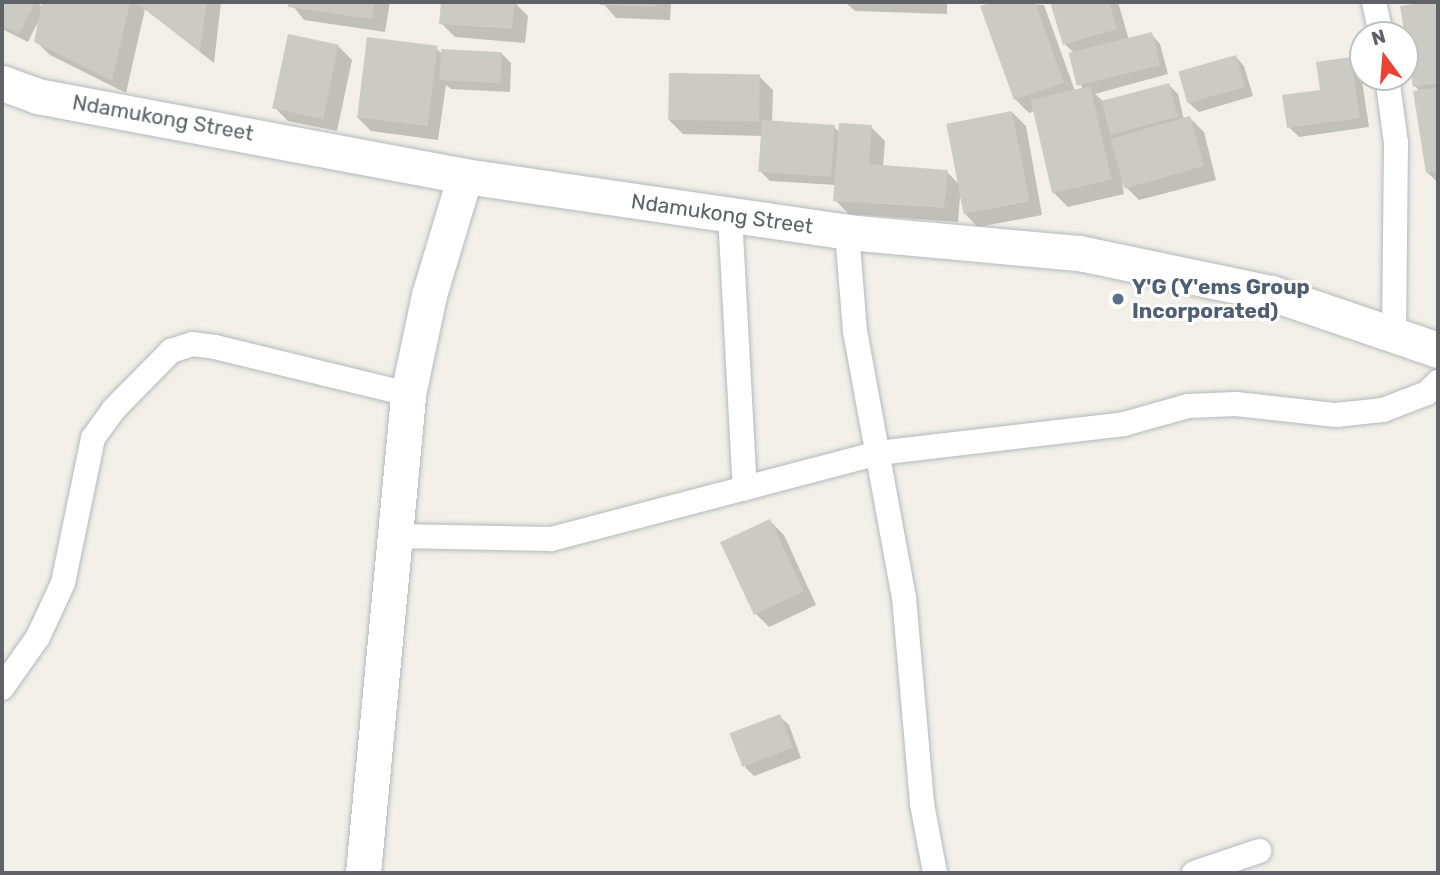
<!DOCTYPE html>
<style>
body{margin:0}
#map{position:relative;width:1440px;height:875px;overflow:hidden;background:#f1efe8;font-family:Rubik,sans-serif}
div>[style]{position:absolute}
.shadow>*{inset:0;background:#0003}
.building>*{inset:0;background:#cccac5;transform-origin:0 0}
.roads{filter:drop-shadow(0 0 2px #b5b8bc) drop-shadow(0 0 2px #b5b8bc)}
.street>*{height:24px;margin:-12px;padding:0 12px;transform-origin:12px;border-radius:12px;background:#fff}
.secondary>*{height:35px;margin:-17.5px;padding:0 17.5px;transform-origin:17.5px;border-radius:17.5px;background:#fff}
.dots>*{width:19px;height:19px;translate:-50% -50%;box-sizing:border-box;border:4px solid #fff;border-radius:50%}
span{translate:-50% -50%;white-space:nowrap;text-align:center;line-height:1.15;-webkit-text-stroke:6px #fff;paint-order:stroke}
.street-label{font-size:21px;color:#5f6368}
.service-label{font-size:21px;color:#4e5e75;font-weight:700}
.left{translate:0 -50%;text-align:left}
.frame{position:absolute;inset:0;border:4px solid #5f6368;pointer-events:none}
.north{position:absolute;left:1349px;top:21px;width:70px;height:70px;box-sizing:border-box;background:#fff;border:2px solid #bfc1c3;border-radius:50%;rotate:344deg;font-size:19px;font-weight:700;line-height:28px;text-align:center;color:#5f6368}
.north::after{content:'';display:block;margin:auto;width:24px;height:32px;background:#ea4335;clip-path:polygon(50% 0,100% 100%,50% 72%,0 100%)}
</style>
<div id="map">
<div class="shadow">
<i style="clip-path:polygon(2px 2px,37px 2px,43px 8px,44px 2px,221px 2px,214px 63px,145px 9px,126px 93px,50px 55px,36px 41px,38px 22px,28px 42px,2px 29px)"></i>
<i style="clip-path:polygon(290px 2px,390px 2px,385px 32px,304px 20px)"></i>
<i style="clip-path:polygon(443px 2px,514px 2px,528px 16px,525px 43px,455px 37px,441px 23px)"></i>
<i style="clip-path:polygon(602px 2px,671px 2px,670px 20px,616px 18px)"></i>
<i style="clip-path:polygon(845px 2px,947px 2px,947px 14px,855px 11px)"></i>
<i style="clip-path:polygon(999px 2px,1044px 5px,1075px 91px,1082px 89px,1075px 54px,1065px 44px,1051px 2px,1118px 2px,1129px 40px,1151px 34px,1160px 44px,1168px 74px,1095px 94px,1103px 101px,1169px 85px,1178px 94px,1184px 120px,1190px 118px,1204px 132px,1216px 180px,1139px 200px,1122px 183px,1124px 194px,1068px 207px,1054px 193px,1035px 111px,1029px 113px,1015px 99px,983px 7px)"></i>
<i style="clip-path:polygon(1438px 2px,1438px 183px,1427px 172px,1420px 92px,1415px 86px,1402px 7px)"></i>
<i style="clip-path:polygon(338px 46px,352px 60px,337px 131px,288px 121px,274px 107px)"></i>
<i style="clip-path:polygon(436px 48px,443px 55px,502px 54px,511px 63px,510px 92px,451px 89px,446px 85px,438px 140px,371px 131px,357px 117px)"></i>
<i style="clip-path:polygon(1235px 56px,1244px 66px,1253px 96px,1199px 112px,1189px 103px)"></i>
<i style="clip-path:polygon(1351px 59px,1360px 68px,1369px 127px,1299px 137px,1289px 127px)"></i>
<i style="clip-path:polygon(759px 76px,773px 90px,772px 123px,834px 127px,840px 133px,871px 127px,885px 141px,883px 167px,947px 172px,959px 184px,1012px 112px,1026px 126px,1042px 215px,978px 227px,964px 213px,960px 196px,958px 222px,849px 214px,835px 200px,836px 185px,770px 181px,760px 171px,763px 136px,683px 134px,669px 120px)"></i>
<i style="clip-path:polygon(770px 521px,784px 535px,816px 605px,769px 627px,755px 613px)"></i>
<i style="clip-path:polygon(779px 716px,789px 725px,801px 758px,754px 776px,745px 767px)"></i>
</div>
<div class="building">
<i style="clip-path:polygon(2px 2px,35px 2px,19px 34px,2px 26px)"></i>
<i style="clip-path:polygon(42px 2px,130px 2px,112px 81px,34px 42px)"></i>
<i style="clip-path:polygon(135px 2px,207px 2px,200px 51px)"></i>
<i style="clip-path:polygon(289px 2px,374px 2px,372px 19px,288px 7px)"></i>
<i style="clip-path:polygon(441px 2px,515px 2px,512px 29px,439px 24px)"></i>
<i style="clip-path:polygon(600px 2px,657px 2px,657px 7px,600px 5px)"></i>
<i style="clip-path:polygon(994px 2px,1035px 2px,1064px 83px,1014px 100px,980px 6px)"></i>
<i style="clip-path:polygon(1050px 2px,1109px 2px,1117px 29px,1063px 45px)"></i>
<i style="clip-path:polygon(1425px 2px,1438px 2px,1438px 83px,1413px 87px,1400px 6px)"></i>
<i style="left:1152px;top:32px;width:34px;height:86px;rotate:76deg"></i>
<i style="left:288px;top:34px;width:52px;height:76px;rotate:12deg"></i>
<i style="left:367px;top:37px;width:71px;height:81px;rotate:7deg"></i>
<i style="left:441px;top:49px;width:61px;height:31px;rotate:3deg"></i>
<i style="left:1236px;top:55px;width:33px;height:60px;rotate:74deg"></i>
<i style="clip-path:polygon(1351px 57px,1360px 118px,1287px 128px,1282px 95px,1320px 90px,1316px 62px)"></i>
<i style="left:669px;top:73px;width:91px;height:47px;rotate:1deg"></i>
<i style="left:1169px;top:83px;width:35px;height:70px;rotate:75deg"></i>
<i style="left:1090px;top:86px;width:96px;height:61px;rotate:77deg"></i>
<i style="clip-path:polygon(1438px 87px,1438px 171px,1426px 173px,1413px 91px)"></i>
<i style="left:1012px;top:111px;width:92px;height:67px;rotate:79deg"></i>
<i style="left:1190px;top:116px;width:52px;height:83px;rotate:74deg"></i>
<i style="left:762px;top:120px;width:73px;height:52px;rotate:4deg"></i>
<i style="clip-path:polygon(839px 123px,872px 125px,869px 164px,948px 170px,944px 208px,833px 201px)"></i>
<i style="left:770px;top:519px;width:80px;height:55px;rotate:65deg"></i>
<i style="left:780px;top:714px;width:36px;height:54px;rotate:69deg"></i>
</div>
<div class="roads">
<div class="street">
<i style="left:1374px;top:2px;width:34px;rotate:78deg"></i>
<i style="left:1387px;top:77px;width:67px;rotate:82.2deg"></i>
<i style="left:1396px;top:143px;width:193px;rotate:90.6deg"></i>
<i style="left:730px;top:215px;width:274px;rotate:86.9deg"></i>
<i style="left:847px;top:232px;width:99px;rotate:85.4deg"></i>
<i style="left:855px;top:331px;width:270px;rotate:79.6deg"></i>
<i style="left:904px;top:597px;width:208px;rotate:85deg"></i>
<i style="left:922px;top:804px;width:70px;rotate:79.3deg"></i>
<i style="left:395px;top:536px;width:156px;rotate:1.1deg"></i>
<i style="left:551px;top:539px;width:338px;rotate:-14.7deg"></i>
<i style="left:878px;top:453px;width:248px;rotate:-6.7deg"></i>
<i style="left:1124px;top:424px;width:66px;rotate:-15.7deg"></i>
<i style="left:1188px;top:406px;width:48px;rotate:-2.4deg"></i>
<i style="left:1236px;top:404px;width:101px;rotate:6.3deg"></i>
<i style="left:1336px;top:415px;width:47px;rotate:-6.1deg"></i>
<i style="left:1383px;top:410px;width:47px;rotate:-21.1deg"></i>
<i style="left:1427px;top:393px;width:16px;rotate:-45deg"></i>
<i style="left:2px;top:688px;width:62px;rotate:-54.8deg"></i>
<i style="left:38px;top:637px;width:60px;rotate:-65.2deg"></i>
<i style="left:63px;top:583px;width:148px;rotate:-78.3deg"></i>
<i style="left:93px;top:438px;width:34px;rotate:-54deg"></i>
<i style="left:113px;top:410px;width:83px;rotate:-45.5deg"></i>
<i style="left:171px;top:351px;width:22px;rotate:-18deg"></i>
<i style="left:192px;top:344px;width:23px;rotate:7deg"></i>
<i style="left:215px;top:347px;width:199px;rotate:13.7deg"></i>
<i style="left:1194px;top:873px;width:69px;rotate:-18.7deg"></i>
</div>
<div class="secondary">
<i style="left:2px;top:83px;width:37px;rotate:20deg"></i>
<i style="left:37px;top:96px;width:435px;rotate:10.6deg"></i>
<i style="left:465px;top:176px;width:386px;rotate:8.3deg"></i>
<i style="left:847px;top:232px;width:233px;rotate:5.2deg"></i>
<i style="left:1079px;top:253px;width:196px;rotate:11.8deg"></i>
<i style="left:1271px;top:293px;width:176px;rotate:18.8deg"></i>
<i style="left:363px;top:873px;width:481px;rotate:-84.6deg"></i>
<i style="left:408px;top:394px;width:101px;rotate:-78deg"></i>
<i style="left:429px;top:295px;width:124px;rotate:-73.2deg"></i>
</div>
</div>
<div class="dots">
<i style="left:1118px;top:299px;background:#5c6f8a"></i>
</div>
<div class="street-label">
<span style="left:163px;top:118px;rotate:10deg">Ndamukong Street</span>
<span style="left:722px;top:214px;rotate:8deg">Ndamukong Street</span>
</div>
<div class="service-label">
<span class="left" style="left:1132px;top:299px">Y'G (Y'ems Group<br>Incorporated)</span>
</div>
<div class="frame"></div>
<div class="north">N</div>
</div>
